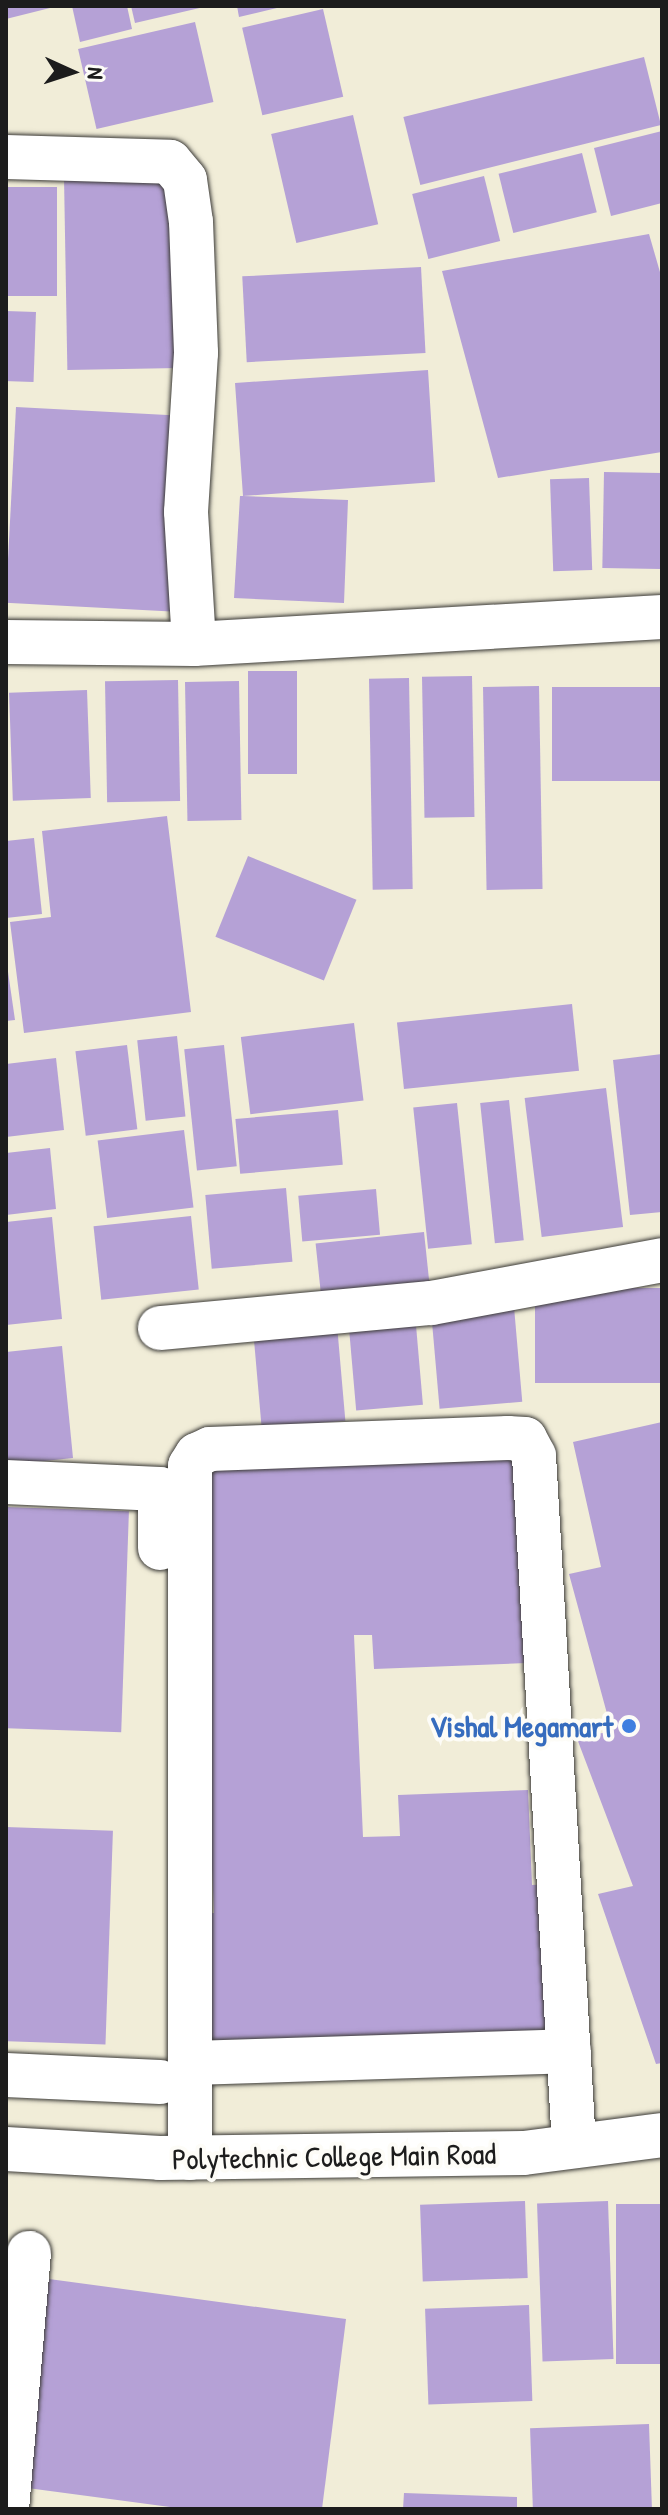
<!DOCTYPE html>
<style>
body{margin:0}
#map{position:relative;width:668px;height:2515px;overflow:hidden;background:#f1edd8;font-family:"Patrick Hand",sans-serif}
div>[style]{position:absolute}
.building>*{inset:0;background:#b5a1d6;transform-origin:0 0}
.roads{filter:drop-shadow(0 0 2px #3c3b38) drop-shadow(0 0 2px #3c3b38)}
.minor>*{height:44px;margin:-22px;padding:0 22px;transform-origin:22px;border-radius:22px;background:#fff}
.dots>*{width:22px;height:22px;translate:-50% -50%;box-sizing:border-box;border:4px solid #fdfcf7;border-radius:50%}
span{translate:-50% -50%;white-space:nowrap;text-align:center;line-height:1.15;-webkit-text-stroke:8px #fdfcf7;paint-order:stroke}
.shop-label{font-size:30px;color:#366cbe;font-weight:700}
.right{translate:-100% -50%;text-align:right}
.street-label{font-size:30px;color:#1c1c1c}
.frame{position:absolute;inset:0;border:8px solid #1c1c1c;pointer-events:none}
.north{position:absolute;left:32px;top:32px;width:80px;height:80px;-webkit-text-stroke:6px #fdfcf7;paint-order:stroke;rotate:93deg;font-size:22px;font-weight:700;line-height:32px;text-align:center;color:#1c1c1c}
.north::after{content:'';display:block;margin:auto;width:28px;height:36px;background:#1c1c1c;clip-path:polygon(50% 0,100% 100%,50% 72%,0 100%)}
</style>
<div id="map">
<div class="building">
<i style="clip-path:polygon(6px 6px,54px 6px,54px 7px,6px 19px)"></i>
<i style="clip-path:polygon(72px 6px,127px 6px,132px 29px,80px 42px)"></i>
<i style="clip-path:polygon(131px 6px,204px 6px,204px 7px,135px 23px)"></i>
<i style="clip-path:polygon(237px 6px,280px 6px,281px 7px,239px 17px)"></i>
<i style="left:323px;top:9px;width:90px;height:83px;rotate:77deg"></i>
<i style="left:195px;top:22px;width:82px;height:120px;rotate:77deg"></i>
<i style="left:644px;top:57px;width:70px;height:248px;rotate:76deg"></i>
<i style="left:353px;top:115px;width:112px;height:84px;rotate:77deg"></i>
<i style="clip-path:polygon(662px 131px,662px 203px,611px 216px,594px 148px)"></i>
<i style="left:582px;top:153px;width:61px;height:86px;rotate:76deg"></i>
<i style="left:175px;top:176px;width:192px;height:111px;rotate:89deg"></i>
<i style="left:484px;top:176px;width:67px;height:74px;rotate:76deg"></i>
<i style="left:57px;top:187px;width:109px;height:51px;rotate:90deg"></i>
<i style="clip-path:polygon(649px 234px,662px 279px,662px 452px,498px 478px,442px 271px)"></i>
<i style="left:421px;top:267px;width:86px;height:179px;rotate:87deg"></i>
<i style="left:6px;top:311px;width:30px;height:70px;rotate:2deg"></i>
<i style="clip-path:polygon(428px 370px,435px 482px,243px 496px,348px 500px,344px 603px,234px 598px,240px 496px,243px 496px,235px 383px)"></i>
<i style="left:16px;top:407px;width:175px;height:196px;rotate:3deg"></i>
<i style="left:604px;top:472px;width:58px;height:96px;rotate:1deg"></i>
<i style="left:589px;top:478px;width:92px;height:39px;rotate:88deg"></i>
<i style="left:248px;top:671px;width:49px;height:103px"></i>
<i style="left:472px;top:676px;width:141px;height:50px;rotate:89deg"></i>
<i style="left:409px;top:678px;width:211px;height:40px;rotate:89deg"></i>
<i style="left:178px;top:680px;width:121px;height:73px;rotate:89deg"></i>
<i style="left:239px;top:681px;width:139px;height:54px;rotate:89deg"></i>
<i style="left:539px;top:686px;width:203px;height:56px;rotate:89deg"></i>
<i style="left:662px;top:687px;width:94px;height:110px;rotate:90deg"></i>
<i style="left:87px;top:690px;width:108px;height:78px;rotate:88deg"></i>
<i style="clip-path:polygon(167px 816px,191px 1012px,24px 1033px,10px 922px,51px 917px,42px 831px)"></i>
<i style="clip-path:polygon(34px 838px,42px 914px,6px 918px,6px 841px)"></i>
<i style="left:248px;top:856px;width:117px;height:87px;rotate:22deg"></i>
<i style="clip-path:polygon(6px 958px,15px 1020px,6px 1021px)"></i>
<i style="left:572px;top:1004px;width:67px;height:176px;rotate:84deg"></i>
<i style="left:354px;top:1023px;width:78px;height:114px;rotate:83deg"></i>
<i style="left:177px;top:1036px;width:81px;height:40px;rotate:84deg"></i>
<i style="left:127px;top:1045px;width:85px;height:52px;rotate:83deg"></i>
<i style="left:224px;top:1045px;width:122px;height:40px;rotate:84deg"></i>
<i style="clip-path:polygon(662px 1054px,662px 1212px,630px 1215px,613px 1060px)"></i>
<i style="clip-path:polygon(56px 1058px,64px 1130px,6px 1137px,6px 1064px)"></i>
<i style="left:606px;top:1088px;width:140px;height:82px;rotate:83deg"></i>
<i style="left:509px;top:1100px;width:141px;height:29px;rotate:84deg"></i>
<i style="left:457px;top:1103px;width:142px;height:44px;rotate:84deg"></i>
<i style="left:338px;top:1110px;width:55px;height:103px;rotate:85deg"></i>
<i style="left:184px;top:1130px;width:78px;height:87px;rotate:83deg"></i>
<i style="clip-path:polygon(50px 1148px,56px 1209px,6px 1215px,6px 1153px)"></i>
<i style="left:286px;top:1188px;width:74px;height:81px;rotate:85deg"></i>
<i style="left:376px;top:1189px;width:46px;height:78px;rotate:85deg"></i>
<i style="left:191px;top:1216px;width:74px;height:98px;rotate:84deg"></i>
<i style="clip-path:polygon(52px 1217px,62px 1319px,6px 1325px,6px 1222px)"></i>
<i style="left:424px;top:1232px;width:65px;height:109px;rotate:84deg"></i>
<i style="left:662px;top:1288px;width:95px;height:127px;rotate:90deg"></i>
<i style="left:514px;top:1307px;width:95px;height:83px;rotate:85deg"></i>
<i style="left:415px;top:1314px;width:91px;height:67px;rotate:85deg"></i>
<i style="left:337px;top:1325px;width:96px;height:84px;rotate:85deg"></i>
<i style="clip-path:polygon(62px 1346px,73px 1458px,6px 1465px,6px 1352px)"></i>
<i style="clip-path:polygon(662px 1422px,662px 2063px,656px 2064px,598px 1894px,633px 1886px,576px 1736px,612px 1732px,569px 1574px,601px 1567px,573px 1442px)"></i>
<i style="clip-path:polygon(516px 1455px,526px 1663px,374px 1669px,372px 1635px,354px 1635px,363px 1837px,400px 1836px,398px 1795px,528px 1790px,532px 1885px,553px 1884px,561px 2043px,198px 2054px,195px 1914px,214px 1913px,195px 1469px)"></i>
<i style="left:6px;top:1507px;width:123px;height:221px;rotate:2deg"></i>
<i style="left:6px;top:1827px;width:107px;height:214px;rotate:2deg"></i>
<i style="left:525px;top:2201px;width:77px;height:105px;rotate:88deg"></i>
<i style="left:608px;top:2201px;width:158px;height:71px;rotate:88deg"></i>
<i style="left:662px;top:2204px;width:160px;height:46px;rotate:90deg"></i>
<i style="clip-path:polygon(49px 2279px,346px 2319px,322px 2509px,185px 2509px,20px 2487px)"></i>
<i style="left:529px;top:2305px;width:96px;height:104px;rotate:88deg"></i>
<i style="left:649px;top:2424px;width:85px;height:119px;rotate:88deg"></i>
<i style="clip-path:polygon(404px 2493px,517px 2497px,517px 2509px,403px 2509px)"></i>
</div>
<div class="roads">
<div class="minor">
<i style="left:6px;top:157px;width:164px;rotate:1.7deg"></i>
<i style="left:170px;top:162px;width:23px;rotate:50deg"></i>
<i style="left:185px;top:180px;width:42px;rotate:81.9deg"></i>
<i style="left:191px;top:222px;width:131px;rotate:87.8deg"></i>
<i style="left:196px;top:353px;width:159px;rotate:93.6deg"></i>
<i style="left:186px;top:512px;width:132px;rotate:86.5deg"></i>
<i style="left:6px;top:642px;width:188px;rotate:0.6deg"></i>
<i style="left:194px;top:644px;width:469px;rotate:-3.3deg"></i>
<i style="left:160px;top:1328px;width:272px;rotate:-5.3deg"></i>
<i style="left:431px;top:1303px;width:235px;rotate:-10.5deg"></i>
<i style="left:6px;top:1482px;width:154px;rotate:2.6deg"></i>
<i style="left:160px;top:1489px;width:59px;rotate:90deg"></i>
<i style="left:190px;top:2063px;width:379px;rotate:-1.8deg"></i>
<i style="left:6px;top:2075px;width:154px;rotate:2.6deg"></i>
<i style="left:6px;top:2149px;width:154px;rotate:3.3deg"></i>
<i style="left:160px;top:2158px;width:364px;rotate:-0.8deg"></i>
<i style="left:524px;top:2153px;width:139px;rotate:-7.4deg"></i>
<i style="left:190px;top:2158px;width:692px;rotate:-90deg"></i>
<i style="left:190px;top:1466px;width:13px;rotate:-58deg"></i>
<i style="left:197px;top:1455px;width:14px;rotate:-25deg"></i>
<i style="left:210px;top:1449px;width:298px;rotate:-2.1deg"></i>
<i style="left:508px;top:1438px;width:17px;rotate:3deg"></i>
<i style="left:525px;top:1439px;width:19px;rotate:62deg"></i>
<i style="left:534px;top:1456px;width:691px;rotate:86.68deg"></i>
<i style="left:7px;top:2509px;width:257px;rotate:-85.1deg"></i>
</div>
</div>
<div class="dots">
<i style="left:629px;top:1726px;background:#3f7fe0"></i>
</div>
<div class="shop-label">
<span class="right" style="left:613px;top:1726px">Vishal Megamart</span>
</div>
<div class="street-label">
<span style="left:334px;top:2156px;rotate:-1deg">Polytechnic College Main Road</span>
</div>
<div class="frame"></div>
<div class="north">N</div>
</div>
